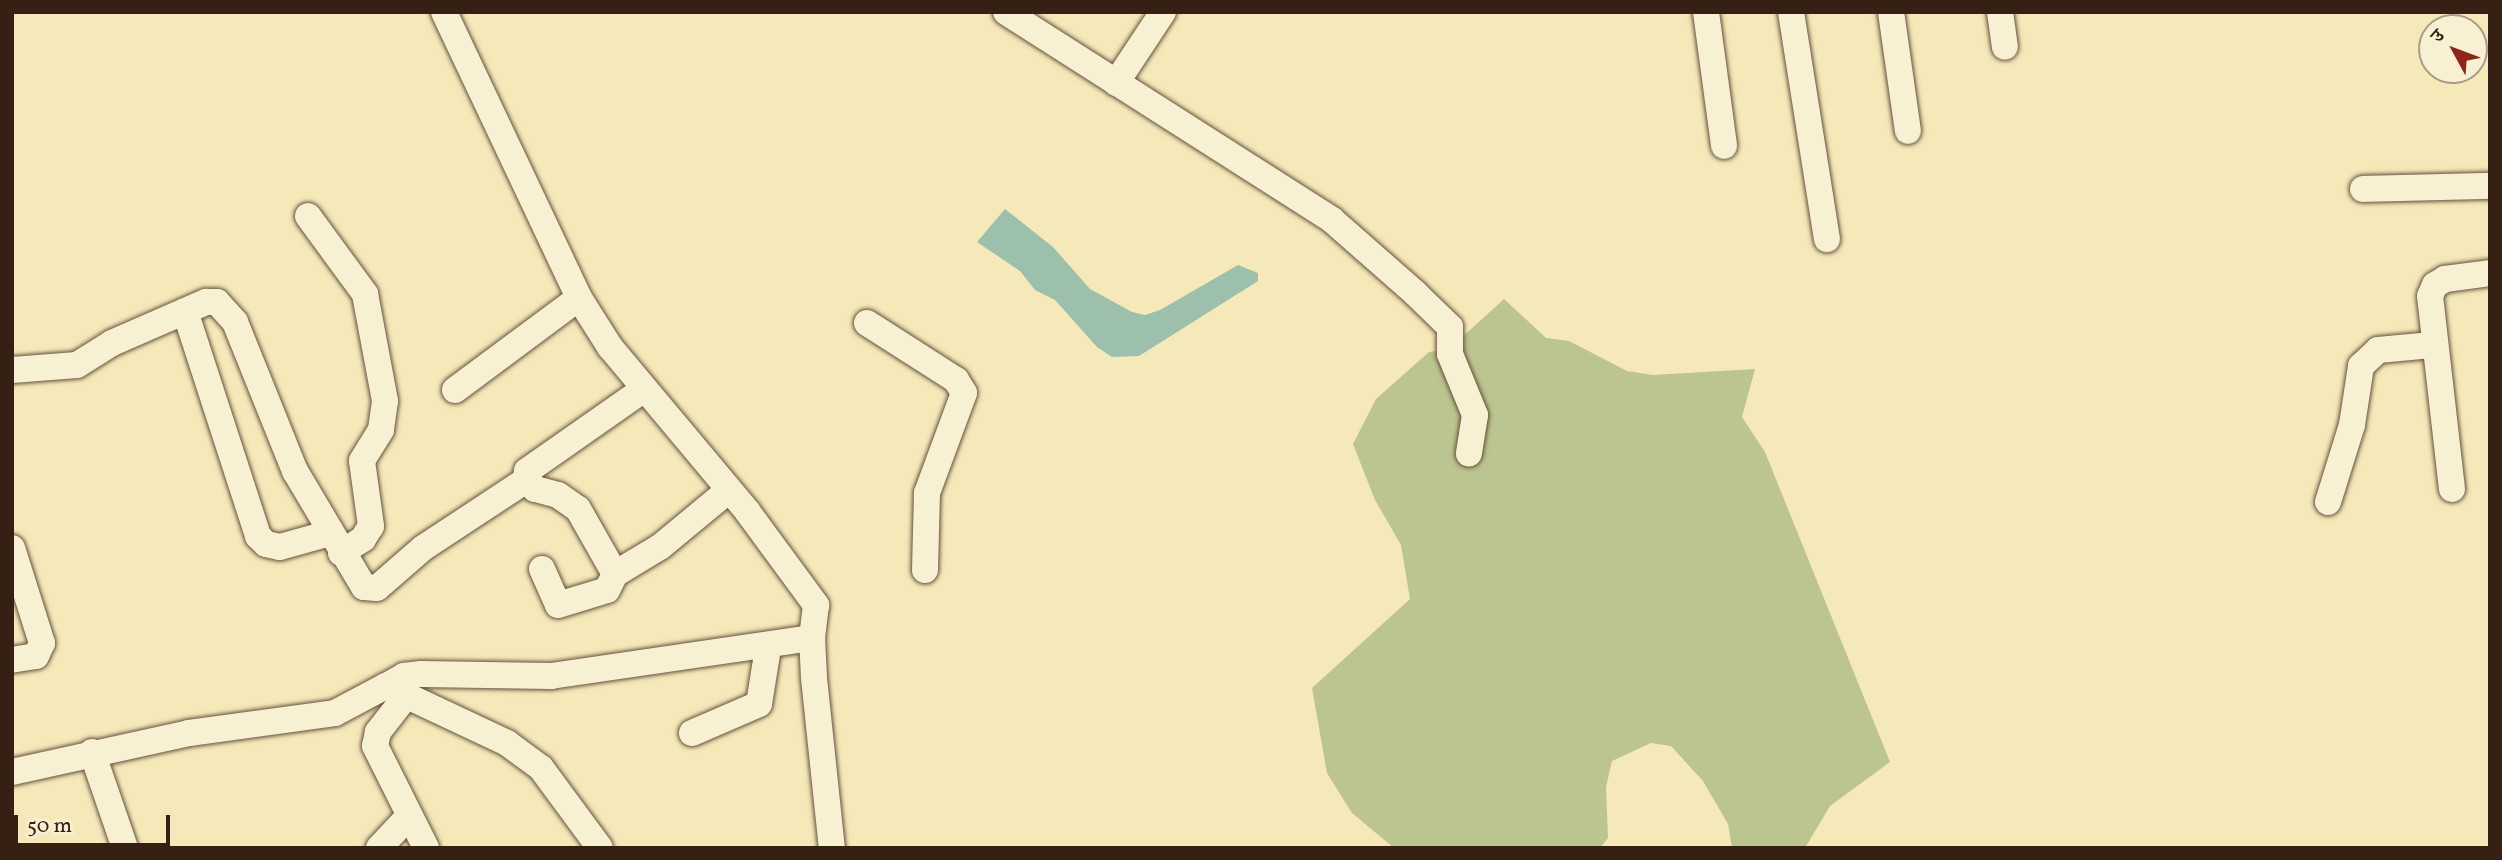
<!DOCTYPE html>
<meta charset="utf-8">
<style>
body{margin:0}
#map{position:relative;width:2502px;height:860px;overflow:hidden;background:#f5e8b9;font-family:Vollkorn,"Noto Serif Devanagari",serif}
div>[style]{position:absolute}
.green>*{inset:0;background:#bcc58f}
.water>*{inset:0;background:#9cc0ac}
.roads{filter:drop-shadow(0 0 2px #66513c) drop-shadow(0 0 2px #66513c)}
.minor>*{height:26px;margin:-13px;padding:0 13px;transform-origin:13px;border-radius:13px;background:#f8f0d2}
span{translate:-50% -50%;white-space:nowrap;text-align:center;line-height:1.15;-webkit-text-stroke:6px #f8f0d2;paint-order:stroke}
.frame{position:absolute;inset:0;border:14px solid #361f13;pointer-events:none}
.north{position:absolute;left:2418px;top:14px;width:70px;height:70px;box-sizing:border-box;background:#f8f0d2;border:2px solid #aa9c86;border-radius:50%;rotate:311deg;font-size:19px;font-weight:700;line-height:28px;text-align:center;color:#361f13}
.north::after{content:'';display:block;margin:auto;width:24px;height:32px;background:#8f2418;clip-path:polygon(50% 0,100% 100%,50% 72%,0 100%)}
.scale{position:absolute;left:14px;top:815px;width:156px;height:32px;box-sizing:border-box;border:4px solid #361f13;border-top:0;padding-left:9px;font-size:21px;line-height:24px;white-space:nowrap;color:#361f13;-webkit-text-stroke:5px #f8f0d2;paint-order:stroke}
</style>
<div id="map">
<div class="green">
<i style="clip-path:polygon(1504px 299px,1546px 338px,1569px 341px,1627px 371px,1653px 375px,1755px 369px,1742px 417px,1765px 452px,1890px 762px,1830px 806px,1805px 848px,1732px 848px,1728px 824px,1703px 781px,1671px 746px,1651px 743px,1612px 761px,1606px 787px,1608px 838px,1600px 848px,1394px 848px,1352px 813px,1327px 773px,1312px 688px,1410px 599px,1401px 545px,1375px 500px,1353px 444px,1376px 399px,1429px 352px,1436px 351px,1460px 412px,1470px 465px,1483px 453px,1459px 340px)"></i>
</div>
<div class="water">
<i style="clip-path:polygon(1005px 209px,1053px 247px,1090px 289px,1132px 312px,1145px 315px,1160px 310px,1238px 265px,1258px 273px,1258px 281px,1139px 356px,1112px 357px,1097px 347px,1055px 300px,1035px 290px,1020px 271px,977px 242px)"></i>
</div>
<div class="roads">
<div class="minor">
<i style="left:444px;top:12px;width:316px;rotate:64.7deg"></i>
<i style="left:579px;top:298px;width:58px;rotate:57.7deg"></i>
<i style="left:610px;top:347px;width:214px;rotate:50.1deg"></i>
<i style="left:747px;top:511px;width:117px;rotate:53.7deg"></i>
<i style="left:816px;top:605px;width:33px;rotate:97deg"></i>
<i style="left:812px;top:638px;width:40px;rotate:87.1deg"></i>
<i style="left:814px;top:678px;width:171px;rotate:84deg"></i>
<i style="left:1006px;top:12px;width:387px;rotate:32.5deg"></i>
<i style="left:1332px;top:220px;width:111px;rotate:41.3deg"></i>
<i style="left:1415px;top:293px;width:49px;rotate:44.2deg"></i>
<i style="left:1450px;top:327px;width:27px;rotate:90deg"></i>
<i style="left:1450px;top:354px;width:66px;rotate:67.7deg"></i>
<i style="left:1475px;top:415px;width:39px;rotate:99deg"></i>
<i style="left:1706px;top:12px;width:135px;rotate:82.3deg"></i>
<i style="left:1791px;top:12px;width:230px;rotate:81deg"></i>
<i style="left:1891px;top:12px;width:120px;rotate:81.9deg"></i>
<i style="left:2000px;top:12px;width:35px;rotate:82deg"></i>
<i style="left:1116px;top:83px;width:85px;rotate:-56.5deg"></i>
<i style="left:2363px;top:189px;width:127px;rotate:-1.4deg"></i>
<i style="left:308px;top:216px;width:97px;rotate:53.8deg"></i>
<i style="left:365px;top:294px;width:109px;rotate:79.4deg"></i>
<i style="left:385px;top:401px;width:29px;rotate:98deg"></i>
<i style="left:381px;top:430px;width:36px;rotate:122deg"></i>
<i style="left:362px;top:461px;width:66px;rotate:82.1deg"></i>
<i style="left:371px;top:526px;width:15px;rotate:122deg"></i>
<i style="left:363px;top:539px;width:26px;rotate:148deg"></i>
<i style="left:185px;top:311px;width:237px;rotate:72deg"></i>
<i style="left:258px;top:536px;width:11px;rotate:45deg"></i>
<i style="left:266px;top:544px;width:14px;rotate:12deg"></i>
<i style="left:280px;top:547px;width:52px;rotate:-15.6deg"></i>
<i style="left:867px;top:323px;width:106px;rotate:32.6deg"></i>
<i style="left:956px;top:380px;width:15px;rotate:58deg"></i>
<i style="left:964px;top:393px;width:107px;rotate:110.3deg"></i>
<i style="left:927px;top:493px;width:77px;rotate:91.5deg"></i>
<i style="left:12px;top:370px;width:65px;rotate:-4.4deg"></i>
<i style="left:77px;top:365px;width:41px;rotate:-32.2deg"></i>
<i style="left:112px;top:343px;width:103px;rotate:-23.6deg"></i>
<i style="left:206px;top:302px;width:11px"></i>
<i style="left:217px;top:302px;width:27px;rotate:48deg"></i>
<i style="left:235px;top:322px;width:161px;rotate:68.1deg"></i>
<i style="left:295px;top:471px;width:135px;rotate:59.3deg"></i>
<i style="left:364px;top:587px;width:13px;rotate:4deg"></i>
<i style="left:377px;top:588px;width:61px;rotate:-41deg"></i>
<i style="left:423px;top:548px;width:123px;rotate:-33.4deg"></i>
<i style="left:455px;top:390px;width:154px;rotate:-36.6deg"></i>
<i style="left:2452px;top:489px;width:194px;rotate:-96.5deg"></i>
<i style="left:2430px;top:296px;width:12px;rotate:-66deg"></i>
<i style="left:2435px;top:285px;width:12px;rotate:-31deg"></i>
<i style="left:2445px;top:279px;width:45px;rotate:-7.6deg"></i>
<i style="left:2328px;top:502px;width:81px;rotate:-72.7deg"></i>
<i style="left:2352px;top:425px;width:60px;rotate:-81.3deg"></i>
<i style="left:2361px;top:366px;width:23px;rotate:-43deg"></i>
<i style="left:2378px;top:350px;width:54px;rotate:-5.3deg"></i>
<i style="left:12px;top:548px;width:100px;rotate:72.5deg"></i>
<i style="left:42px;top:643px;width:14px;rotate:115deg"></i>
<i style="left:36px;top:656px;width:24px;rotate:171deg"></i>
<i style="left:542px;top:569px;width:39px;rotate:66deg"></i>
<i style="left:558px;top:605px;width:51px;rotate:-17deg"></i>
<i style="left:607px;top:590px;width:18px;rotate:-63deg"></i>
<i style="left:615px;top:574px;width:52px;rotate:-31deg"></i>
<i style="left:660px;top:547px;width:89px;rotate:-39.6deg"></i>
<i style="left:615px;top:574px;width:75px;rotate:-119.6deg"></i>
<i style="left:578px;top:509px;width:24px;rotate:-145deg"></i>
<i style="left:558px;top:495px;width:24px;rotate:-165deg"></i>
<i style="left:535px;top:489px;width:13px;rotate:-135deg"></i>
<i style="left:526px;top:480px;width:9px;rotate:-84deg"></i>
<i style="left:527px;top:471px;width:143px;rotate:-35deg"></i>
<i style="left:386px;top:686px;width:21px;rotate:-29deg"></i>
<i style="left:404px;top:676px;width:17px;rotate:-7deg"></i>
<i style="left:421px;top:674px;width:130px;rotate:0.9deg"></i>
<i style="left:551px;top:676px;width:264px;rotate:-8.3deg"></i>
<i style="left:406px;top:696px;width:46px;rotate:127.9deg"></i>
<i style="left:378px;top:732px;width:14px;rotate:102deg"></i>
<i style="left:375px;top:746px;width:114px;rotate:63.4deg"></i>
<i style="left:692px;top:733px;width:73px;rotate:-23.4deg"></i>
<i style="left:759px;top:704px;width:57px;rotate:-80.9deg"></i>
<i style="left:92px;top:752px;width:102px;rotate:71deg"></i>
<i style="left:12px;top:772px;width:181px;rotate:-12.4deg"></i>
<i style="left:189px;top:733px;width:147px;rotate:-7.8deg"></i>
<i style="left:335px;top:713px;width:58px;rotate:-27.9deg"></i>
<i style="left:386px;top:686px;width:134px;rotate:25.2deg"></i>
<i style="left:507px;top:743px;width:42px;rotate:36.3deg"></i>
<i style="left:541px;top:768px;width:99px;rotate:53.6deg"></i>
<i style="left:379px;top:848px;width:44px;rotate:-46.8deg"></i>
</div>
</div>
<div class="frame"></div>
<div class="north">उ</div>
<div class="scale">50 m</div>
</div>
